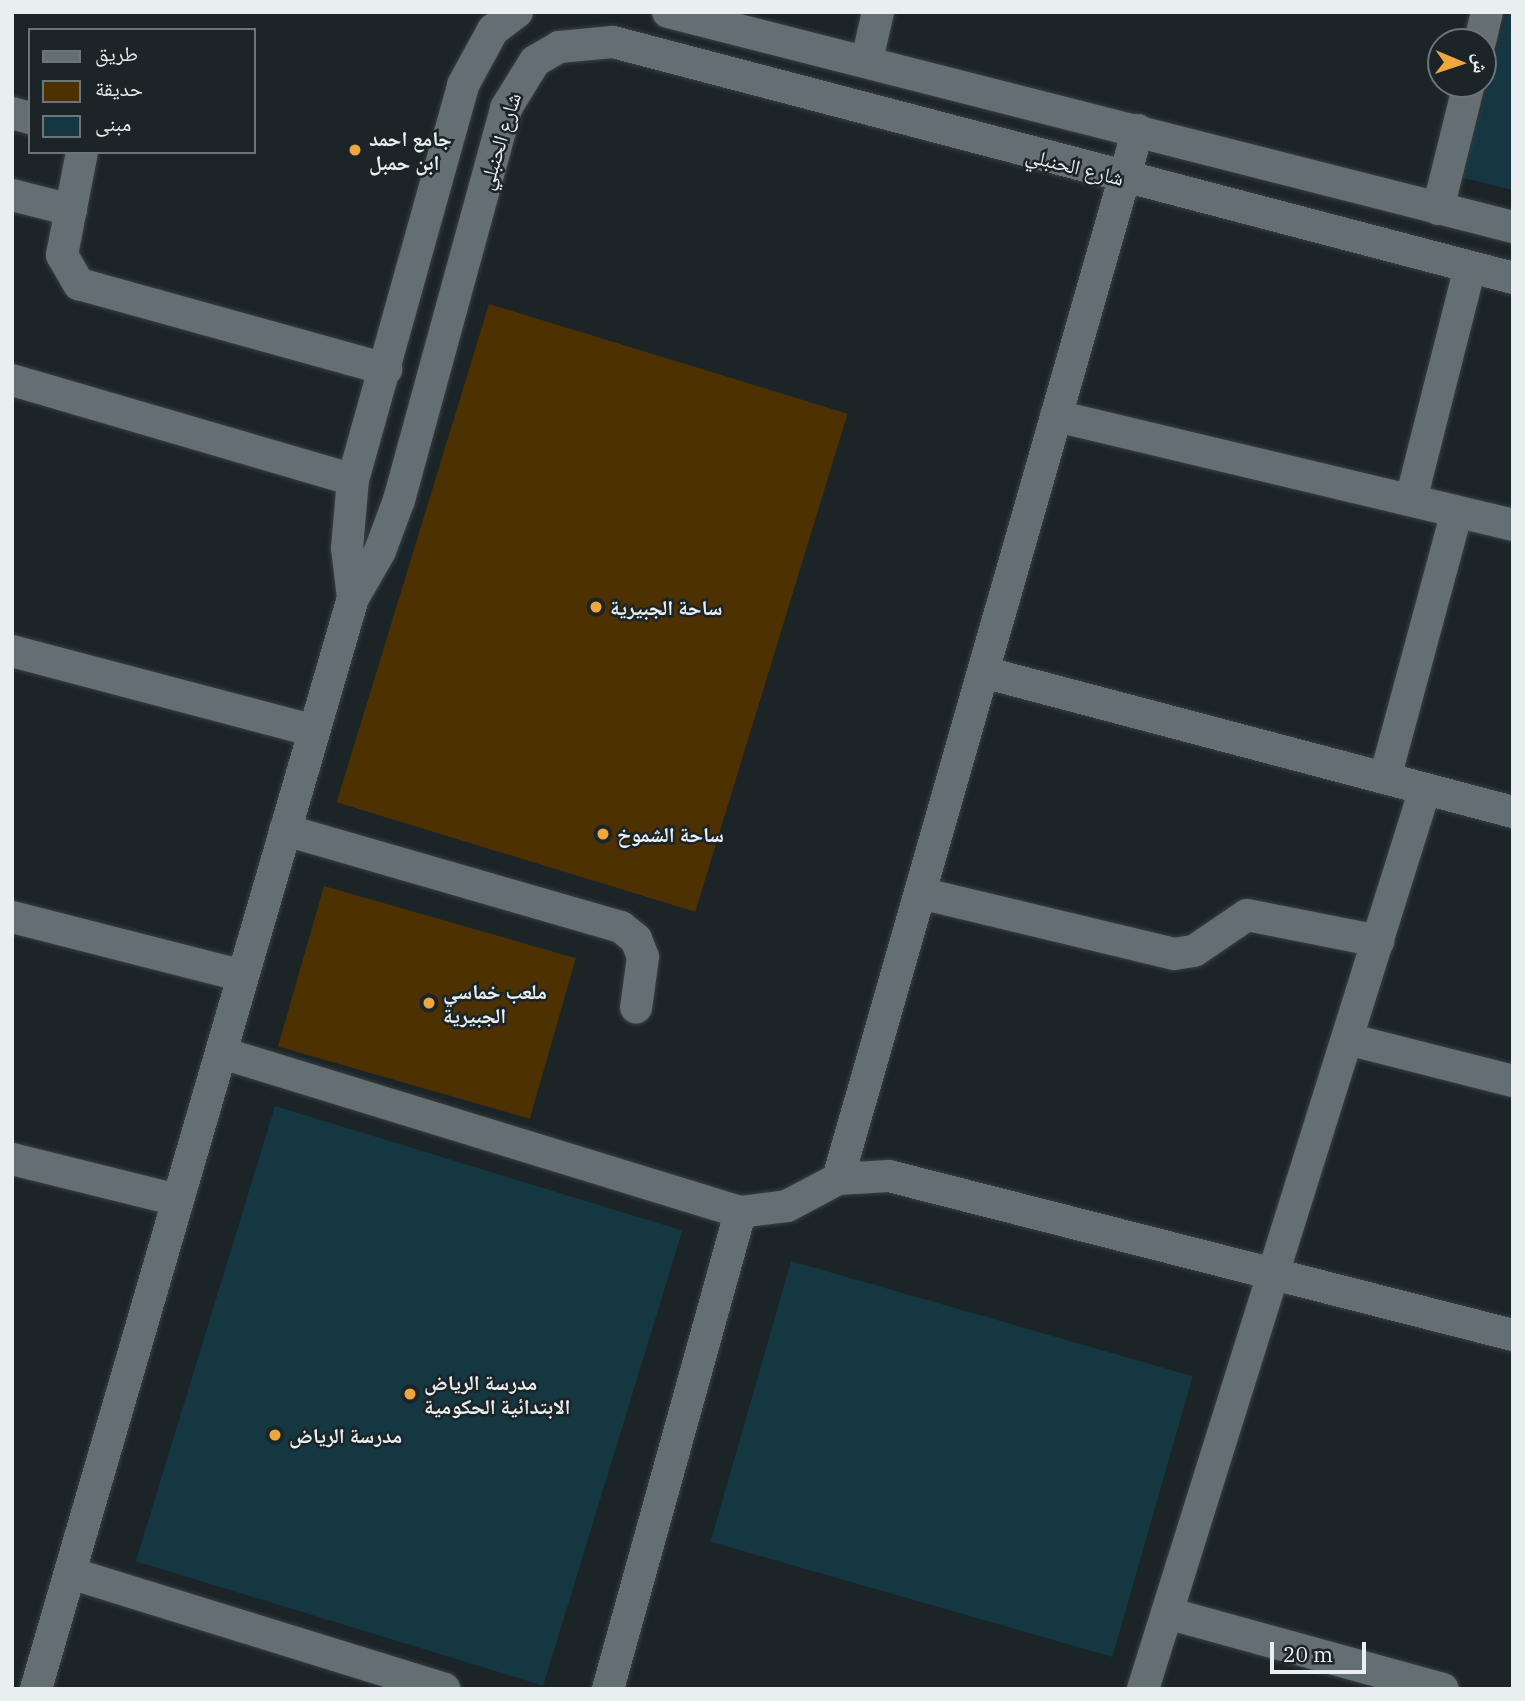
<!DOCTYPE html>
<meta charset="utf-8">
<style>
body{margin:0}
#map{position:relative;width:1525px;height:1701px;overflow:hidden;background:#1b2427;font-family:"IBM Plex Serif","Noto Naskh Arabic",serif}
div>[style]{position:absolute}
.green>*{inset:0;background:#4e3100;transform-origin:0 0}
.building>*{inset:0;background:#143741;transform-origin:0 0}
.roads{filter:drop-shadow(0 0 2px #383f42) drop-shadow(0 0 2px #383f42)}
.minor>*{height:32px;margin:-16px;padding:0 16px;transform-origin:16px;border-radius:16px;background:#646f73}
.dots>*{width:19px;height:19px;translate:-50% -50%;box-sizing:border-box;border:4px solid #1b2427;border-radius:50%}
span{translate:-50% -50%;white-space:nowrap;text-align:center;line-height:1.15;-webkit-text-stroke:5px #1b2427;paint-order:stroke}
.poi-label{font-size:21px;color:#e9eff1;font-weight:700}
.left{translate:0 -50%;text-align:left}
.street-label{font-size:21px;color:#e9eff1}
.frame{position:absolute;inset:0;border:14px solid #e9eff1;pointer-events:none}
.legend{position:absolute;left:28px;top:28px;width:228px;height:126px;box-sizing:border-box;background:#1b2427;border:2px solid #6d7578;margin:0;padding:9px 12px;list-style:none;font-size:21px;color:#e9eff1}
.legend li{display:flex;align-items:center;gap:14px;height:35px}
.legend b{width:35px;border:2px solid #6d7578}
.north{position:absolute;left:1427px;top:28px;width:70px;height:70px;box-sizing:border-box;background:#1b2427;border:2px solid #6d7578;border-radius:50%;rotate:92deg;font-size:19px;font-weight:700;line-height:28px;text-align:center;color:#e9eff1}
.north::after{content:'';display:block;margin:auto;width:24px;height:32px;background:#eea73c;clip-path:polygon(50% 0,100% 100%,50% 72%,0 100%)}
.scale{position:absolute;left:1270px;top:1642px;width:96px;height:32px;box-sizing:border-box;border:4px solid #e9eff1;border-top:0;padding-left:9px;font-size:21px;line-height:24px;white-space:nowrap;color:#e9eff1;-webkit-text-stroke:5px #1b2427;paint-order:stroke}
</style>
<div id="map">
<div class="green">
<i style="left:489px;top:304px;width:375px;height:521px;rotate:17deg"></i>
<i style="left:324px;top:886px;width:262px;height:167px;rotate:16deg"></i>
</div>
<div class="building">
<i style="clip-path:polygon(1507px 12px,1513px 12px,1513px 190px,1463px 178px)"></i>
<i style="left:275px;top:1106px;width:426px;height:476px;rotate:17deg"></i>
<i style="left:791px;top:1261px;width:418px;height:292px;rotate:16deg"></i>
</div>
<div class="roads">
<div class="minor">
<i style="left:668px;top:12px;width:872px;rotate:14.28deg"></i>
<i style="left:1480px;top:42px;width:31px;rotate:-77deg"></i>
<i style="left:867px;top:60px;width:49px;rotate:-77.1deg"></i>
<i style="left:12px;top:113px;width:19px;rotate:16deg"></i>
<i style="left:82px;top:152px;width:105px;rotate:101deg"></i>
<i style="left:62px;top:255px;width:34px;rotate:60deg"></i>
<i style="left:79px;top:284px;width:319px;rotate:15.5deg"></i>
<i style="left:12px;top:195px;width:61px;rotate:14.3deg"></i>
<i style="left:1438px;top:209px;width:129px;rotate:-76.1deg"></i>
<i style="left:12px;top:380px;width:355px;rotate:16.3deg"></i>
<i style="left:1056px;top:416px;width:470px;rotate:13.4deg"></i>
<i style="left:1411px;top:500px;width:240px;rotate:-75.8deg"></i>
<i style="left:353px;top:598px;width:50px;rotate:-96.8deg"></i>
<i style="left:347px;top:548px;width:68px;rotate:-85deg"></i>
<i style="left:353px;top:480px;width:410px;rotate:-74.4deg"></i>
<i style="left:463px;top:85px;width:63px;rotate:-61.4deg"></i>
<i style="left:493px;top:30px;width:30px;rotate:-37deg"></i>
<i style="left:12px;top:651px;width:312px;rotate:14.8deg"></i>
<i style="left:983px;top:672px;width:548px;rotate:14.8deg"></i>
<i style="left:1385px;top:778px;width:276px;rotate:-74.9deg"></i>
<i style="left:285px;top:830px;width:350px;rotate:16.1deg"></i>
<i style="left:621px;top:927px;width:19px;rotate:39deg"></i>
<i style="left:636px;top:939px;width:19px;rotate:69deg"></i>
<i style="left:643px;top:957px;width:51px;rotate:97.8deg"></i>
<i style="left:920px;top:893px;width:261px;rotate:13.5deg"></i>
<i style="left:1174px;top:954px;width:20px;rotate:-9deg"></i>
<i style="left:1194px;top:951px;width:64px;rotate:-34.2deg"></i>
<i style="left:1247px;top:915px;width:134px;rotate:11.2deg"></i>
<i style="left:12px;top:917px;width:238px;rotate:14.3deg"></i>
<i style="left:1347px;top:1039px;width:171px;rotate:14.2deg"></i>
<i style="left:222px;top:1053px;width:542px;rotate:17.06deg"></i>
<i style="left:740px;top:1212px;width:47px;rotate:-7.3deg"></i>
<i style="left:787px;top:1206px;width:58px;rotate:-27.9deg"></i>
<i style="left:838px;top:1179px;width:51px;rotate:-3.4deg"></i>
<i style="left:889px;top:1176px;width:644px;rotate:14.3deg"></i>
<i style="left:12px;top:1159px;width:171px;rotate:13.9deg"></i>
<i style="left:838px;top:1179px;width:1091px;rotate:-74.04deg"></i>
<i style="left:70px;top:1573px;width:392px;rotate:17.2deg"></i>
<i style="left:1167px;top:1613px;width:286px;rotate:15.4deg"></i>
<i style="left:36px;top:1689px;width:1136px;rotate:-73.8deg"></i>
<i style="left:353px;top:598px;width:54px;rotate:-60.1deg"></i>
<i style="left:380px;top:551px;width:54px;rotate:-69.6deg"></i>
<i style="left:399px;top:500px;width:406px;rotate:-74.7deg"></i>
<i style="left:506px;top:108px;width:55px;rotate:-58.3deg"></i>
<i style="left:535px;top:61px;width:28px;rotate:-30deg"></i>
<i style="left:559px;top:47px;width:54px;rotate:-5.3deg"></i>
<i style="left:613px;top:42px;width:930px;rotate:14.69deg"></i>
<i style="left:608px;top:1689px;width:495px;rotate:-74.5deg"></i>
<i style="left:1143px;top:1689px;width:943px;rotate:-72.6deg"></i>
</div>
</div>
<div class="dots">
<i style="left:355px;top:150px;background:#eea73c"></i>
<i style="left:596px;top:607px;background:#eea73c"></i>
<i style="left:603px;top:834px;background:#eea73c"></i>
<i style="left:429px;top:1003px;background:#eea73c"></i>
<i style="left:410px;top:1394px;background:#eea73c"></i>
<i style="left:275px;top:1435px;background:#eea73c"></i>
</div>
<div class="poi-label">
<span class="left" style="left:369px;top:150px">جامع احمد<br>ابن حمبل</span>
<span class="left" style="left:610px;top:607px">ساحة الجبيرية</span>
<span class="left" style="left:617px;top:834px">ساحة الشموخ</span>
<span class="left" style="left:443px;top:1003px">ملعب خماسي<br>الجبيرية</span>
<span class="left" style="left:424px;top:1394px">مدرسة الرياض<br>الابتدائية الحكومية</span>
<span class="left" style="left:289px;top:1435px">مدرسة الرياض</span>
</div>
<div class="street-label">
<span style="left:499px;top:141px;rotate:-73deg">شارع الحنبلي</span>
<span style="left:1075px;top:166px;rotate:14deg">شارع الحنبلي</span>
</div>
<div class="frame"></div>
<ul class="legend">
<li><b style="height:9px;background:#646f73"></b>طريق</li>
<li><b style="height:19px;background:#4e3100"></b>حديقة</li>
<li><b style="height:19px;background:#143741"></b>مبنى</li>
</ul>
<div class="north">ش</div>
<div class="scale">20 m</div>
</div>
